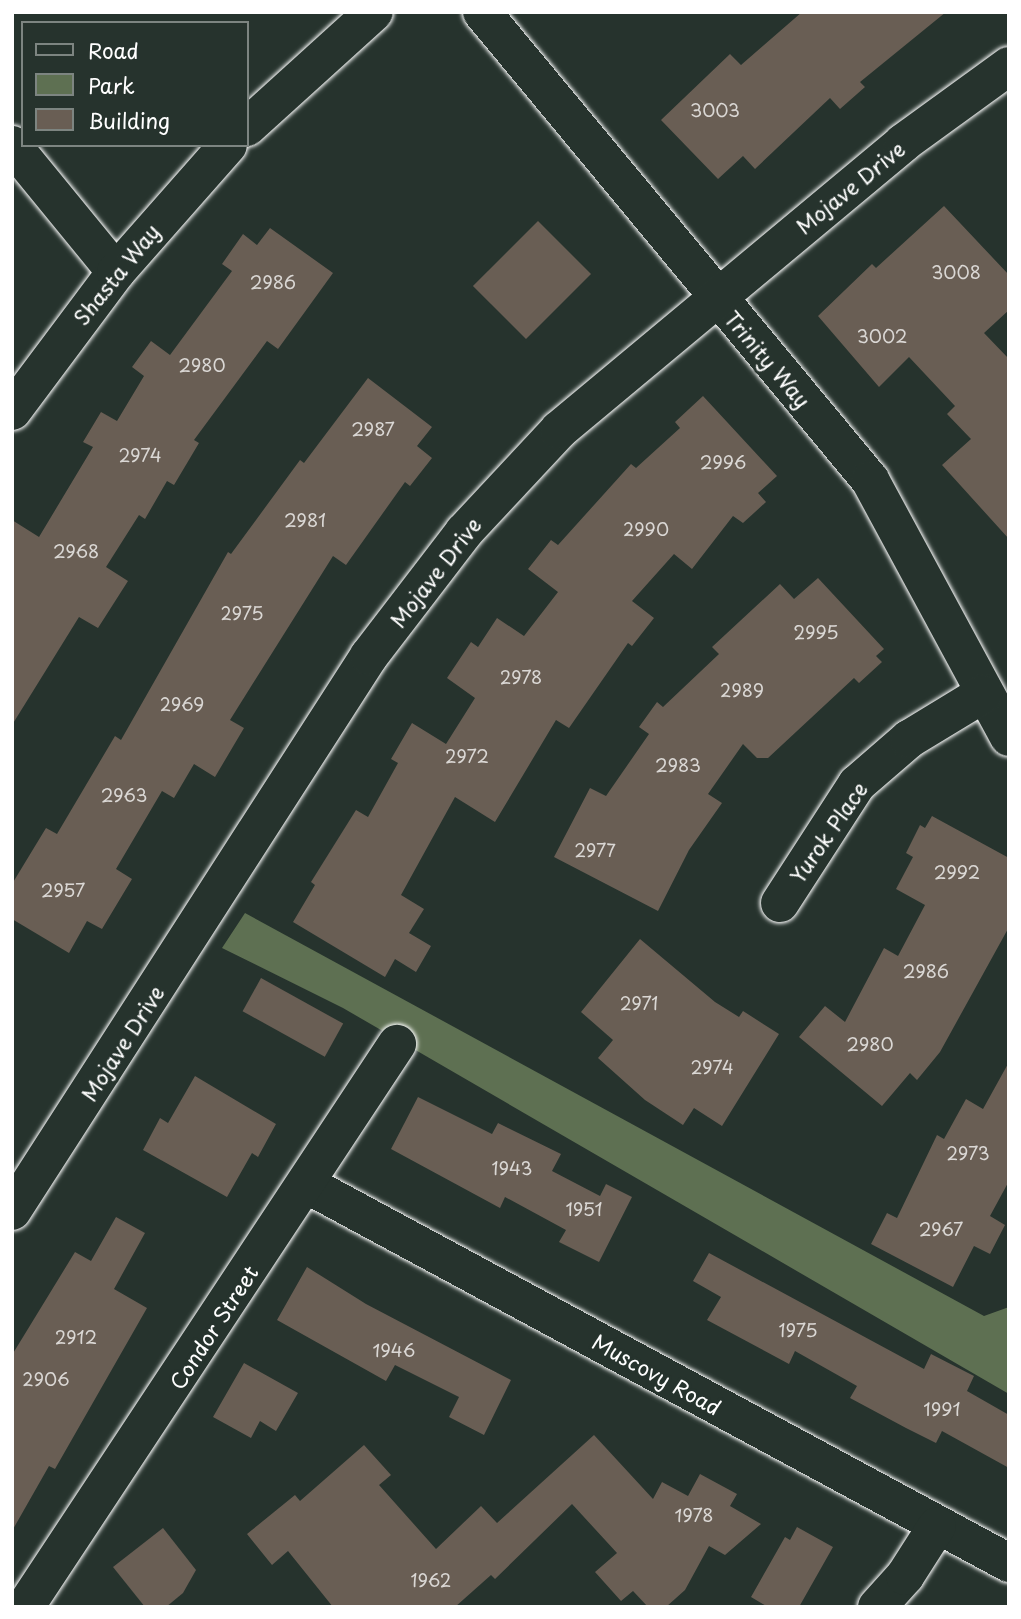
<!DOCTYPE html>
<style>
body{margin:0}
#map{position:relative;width:1021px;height:1619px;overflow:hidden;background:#26332d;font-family:"Playpen Sans",sans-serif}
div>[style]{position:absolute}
.green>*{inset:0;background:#5e7052}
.building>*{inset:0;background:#695e54;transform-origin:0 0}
.roads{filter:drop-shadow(0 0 2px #fff) drop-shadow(0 0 2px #fff)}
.minor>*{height:38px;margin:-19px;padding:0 19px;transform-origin:19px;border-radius:19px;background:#26332d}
span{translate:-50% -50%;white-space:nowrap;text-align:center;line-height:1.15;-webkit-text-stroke:6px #26332d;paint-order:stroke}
.number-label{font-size:18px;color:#dad7d4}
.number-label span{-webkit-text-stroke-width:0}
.street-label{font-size:21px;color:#fff}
.frame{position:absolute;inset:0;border:14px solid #fff;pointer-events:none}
.legend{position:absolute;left:21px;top:21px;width:228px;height:126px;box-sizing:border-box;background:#26332d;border:2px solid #7d8581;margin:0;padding:9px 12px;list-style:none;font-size:21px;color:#fff}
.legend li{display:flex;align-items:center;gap:14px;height:35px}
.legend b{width:35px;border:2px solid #7d8581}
</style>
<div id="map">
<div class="green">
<i style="clip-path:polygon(245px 913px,984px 1316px,1009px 1307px,1009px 1394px,343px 1008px,222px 948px)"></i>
</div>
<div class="building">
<i style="clip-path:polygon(802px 12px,946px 12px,860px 82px,865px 87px,840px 109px,830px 98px,755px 169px,743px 156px,718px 179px,661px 120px,730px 54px,741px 65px)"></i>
<i style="clip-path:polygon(944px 206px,1009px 275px,1009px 310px,984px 333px,1009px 359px,1009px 539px,942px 465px,971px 439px,947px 414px,955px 406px,909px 357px,879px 387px,818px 316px,872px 264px,876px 268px)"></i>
<i style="left:538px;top:221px;width:75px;height:92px;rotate:45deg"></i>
<i style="clip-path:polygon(270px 228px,333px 273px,278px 349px,267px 341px,194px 440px,199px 443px,174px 485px,167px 481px,145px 519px,139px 515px,106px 567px,128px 581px,98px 628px,79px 617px,12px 725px,12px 520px,39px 537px,93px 447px,83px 442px,101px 412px,117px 421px,144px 376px,132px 367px,151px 341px,170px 355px,232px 271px,222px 264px,243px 234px,257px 245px)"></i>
<i style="clip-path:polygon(368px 378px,432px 427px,417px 446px,432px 458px,410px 486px,405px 482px,346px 565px,333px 556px,230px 720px,244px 728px,215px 777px,194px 764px,174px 798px,162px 791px,116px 869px,132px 879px,102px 929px,87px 921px,69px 953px,12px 919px,12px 884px,46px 828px,57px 834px,115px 736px,121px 740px,228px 552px,231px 554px,300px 460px,304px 463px)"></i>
<i style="clip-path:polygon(703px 396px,777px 476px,758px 493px,766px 502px,743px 523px,733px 516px,692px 569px,674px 554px,632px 601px,654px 618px,632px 646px,628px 643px,569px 728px,556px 720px,495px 822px,455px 797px,401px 895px,424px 909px,409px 933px,431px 946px,416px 972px,395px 959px,385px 977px,293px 922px,315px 885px,311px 882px,356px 810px,368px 817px,398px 763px,391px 759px,412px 723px,446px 744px,475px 698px,447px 678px,471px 642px,478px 647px,497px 618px,524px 636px,558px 592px,528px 569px,551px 540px,558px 545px,631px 464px,636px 468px,680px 428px,675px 422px)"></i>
<i style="clip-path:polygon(818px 578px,884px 649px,876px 656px,882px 662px,859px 683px,854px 678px,768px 758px,757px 758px,743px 744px,708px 794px,722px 803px,689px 850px,658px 911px,554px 857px,590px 788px,606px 796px,649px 734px,639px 727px,657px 702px,663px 707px,719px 654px,712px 647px,780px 584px,794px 599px)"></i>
<i style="clip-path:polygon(932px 816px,1009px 858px,1009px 927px,940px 1052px,917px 1080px,910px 1073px,882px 1106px,799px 1037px,825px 1006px,845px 1022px,884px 948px,898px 956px,925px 905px,896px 889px,913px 857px,906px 853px,920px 825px,925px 828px)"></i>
<i style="clip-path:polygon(640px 939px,715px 1002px,739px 1017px,743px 1011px,779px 1034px,722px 1126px,694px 1108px,683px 1125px,645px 1100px,598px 1058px,613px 1040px,581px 1012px)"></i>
<i style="left:261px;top:978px;width:94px;height:38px;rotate:29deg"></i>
<i style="clip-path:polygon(1009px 1062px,1009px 1181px,990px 1216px,1005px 1225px,990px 1254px,974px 1246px,953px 1287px,871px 1244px,887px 1213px,897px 1218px,937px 1135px,944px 1139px,966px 1099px,983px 1109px)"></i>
<i style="clip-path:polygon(195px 1076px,276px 1124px,258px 1157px,252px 1153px,227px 1197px,143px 1150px,160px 1118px,168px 1123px)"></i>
<i style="clip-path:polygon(418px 1097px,492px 1134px,498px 1123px,561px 1154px,552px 1171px,600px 1196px,606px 1184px,632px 1197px,599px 1262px,559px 1242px,566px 1230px,505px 1197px,500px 1208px,391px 1149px)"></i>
<i style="clip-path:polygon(116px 1217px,145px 1233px,114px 1289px,147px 1308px,55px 1469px,49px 1466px,12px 1531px,12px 1355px,75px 1252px,91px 1261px)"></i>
<i style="clip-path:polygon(709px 1253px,924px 1369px,931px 1354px,974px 1376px,967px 1391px,1009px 1415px,1009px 1468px,942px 1431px,936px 1443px,906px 1428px,850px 1398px,857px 1386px,795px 1351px,789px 1364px,707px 1320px,721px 1297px,693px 1281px)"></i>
<i style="clip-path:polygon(307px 1267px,366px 1304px,511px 1380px,484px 1435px,449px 1417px,459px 1397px,395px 1365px,386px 1381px,277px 1320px)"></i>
<i style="clip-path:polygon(244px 1363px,298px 1393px,276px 1431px,260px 1421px,251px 1438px,213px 1417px)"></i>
<i style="clip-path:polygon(594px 1435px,653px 1499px,662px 1482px,688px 1496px,700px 1474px,737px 1494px,730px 1506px,761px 1524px,725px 1555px,709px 1546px,685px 1590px,666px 1607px,648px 1607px,633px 1591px,621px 1601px,595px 1572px,617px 1553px,572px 1504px,495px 1579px,491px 1575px,455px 1607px,333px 1607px,288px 1551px,272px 1565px,247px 1534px,295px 1495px,300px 1501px,364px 1445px,391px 1475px,379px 1485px,436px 1549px,481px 1506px,497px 1523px)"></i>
<i style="clip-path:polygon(797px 1527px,833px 1547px,799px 1607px,768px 1607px,751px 1597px,785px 1537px,790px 1540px)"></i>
<i style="clip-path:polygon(163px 1528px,196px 1570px,183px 1593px,166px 1607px,145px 1607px,113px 1567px)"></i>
</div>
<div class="roads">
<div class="minor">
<i style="left:482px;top:12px;width:608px;rotate:50.34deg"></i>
<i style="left:870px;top:480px;width:292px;rotate:61.6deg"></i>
<i style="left:247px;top:127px;width:171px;rotate:-42.2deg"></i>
<i style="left:12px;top:145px;width:164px;rotate:50.7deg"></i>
<i style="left:12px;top:411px;width:174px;rotate:-53.2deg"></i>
<i style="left:116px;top:272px;width:169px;rotate:-48.6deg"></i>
<i style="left:780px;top:903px;width:142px;rotate:-57.1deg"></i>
<i style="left:857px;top:784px;width:69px;rotate:-40.9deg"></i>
<i style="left:909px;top:739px;width:87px;rotate:-31.3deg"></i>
<i style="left:306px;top:1184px;width:799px;rotate:28.33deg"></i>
<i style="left:12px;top:1211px;width:660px;rotate:-57.25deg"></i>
<i style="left:369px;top:656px;width:156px;rotate:-52.5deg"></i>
<i style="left:464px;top:532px;width:139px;rotate:-47deg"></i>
<i style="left:559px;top:430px;width:448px;rotate:-39.8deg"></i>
<i style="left:903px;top:143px;width:131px;rotate:-36deg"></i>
<i style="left:25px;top:1607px;width:675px;rotate:-56.55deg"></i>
<i style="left:877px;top:1607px;width:42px;rotate:-47.9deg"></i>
<i style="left:905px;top:1576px;width:59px;rotate:-57.4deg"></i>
</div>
</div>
<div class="number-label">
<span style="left:715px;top:110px">3003</span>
<span style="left:956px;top:272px">3008</span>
<span style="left:273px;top:282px">2986</span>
<span style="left:882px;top:336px">3002</span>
<span style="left:202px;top:365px">2980</span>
<span style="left:373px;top:429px">2987</span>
<span style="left:140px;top:455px">2974</span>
<span style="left:723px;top:462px">2996</span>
<span style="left:305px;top:520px">2981</span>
<span style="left:646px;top:529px">2990</span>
<span style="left:76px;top:551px">2968</span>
<span style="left:242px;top:613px">2975</span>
<span style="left:816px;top:632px">2995</span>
<span style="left:521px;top:677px">2978</span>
<span style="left:742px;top:690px">2989</span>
<span style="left:182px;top:704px">2969</span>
<span style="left:467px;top:756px">2972</span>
<span style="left:678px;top:765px">2983</span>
<span style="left:124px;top:795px">2963</span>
<span style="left:595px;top:850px">2977</span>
<span style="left:957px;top:872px">2992</span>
<span style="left:63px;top:890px">2957</span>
<span style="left:926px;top:971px">2986</span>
<span style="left:639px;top:1003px">2971</span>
<span style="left:870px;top:1044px">2980</span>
<span style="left:712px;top:1067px">2974</span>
<span style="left:968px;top:1153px">2973</span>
<span style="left:512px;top:1168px">1943</span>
<span style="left:584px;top:1209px">1951</span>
<span style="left:941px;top:1229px">2967</span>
<span style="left:798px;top:1330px">1975</span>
<span style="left:76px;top:1337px">2912</span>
<span style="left:394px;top:1350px">1946</span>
<span style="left:46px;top:1379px">2906</span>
<span style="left:942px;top:1409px">1991</span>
<span style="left:694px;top:1515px">1978</span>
<span style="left:431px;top:1580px">1962</span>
</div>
<div class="street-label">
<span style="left:850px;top:187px;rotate:-39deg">Mojave Drive</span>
<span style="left:116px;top:274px;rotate:-51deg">Shasta Way</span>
<span style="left:768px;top:359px;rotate:50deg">Trinity Way</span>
<span style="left:435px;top:572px;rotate:-52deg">Mojave Drive</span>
<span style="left:828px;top:832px;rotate:-55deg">Yurok Place</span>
<span style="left:122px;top:1043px;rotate:-57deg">Mojave Drive</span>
<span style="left:213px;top:1327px;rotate:-57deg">Condor Street</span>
<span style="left:657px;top:1374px;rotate:29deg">Muscovy Road</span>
</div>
<div class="frame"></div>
<ul class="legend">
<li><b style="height:9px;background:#26332d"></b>Road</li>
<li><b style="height:19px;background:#5e7052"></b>Park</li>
<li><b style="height:19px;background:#695e54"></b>Building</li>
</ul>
</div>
